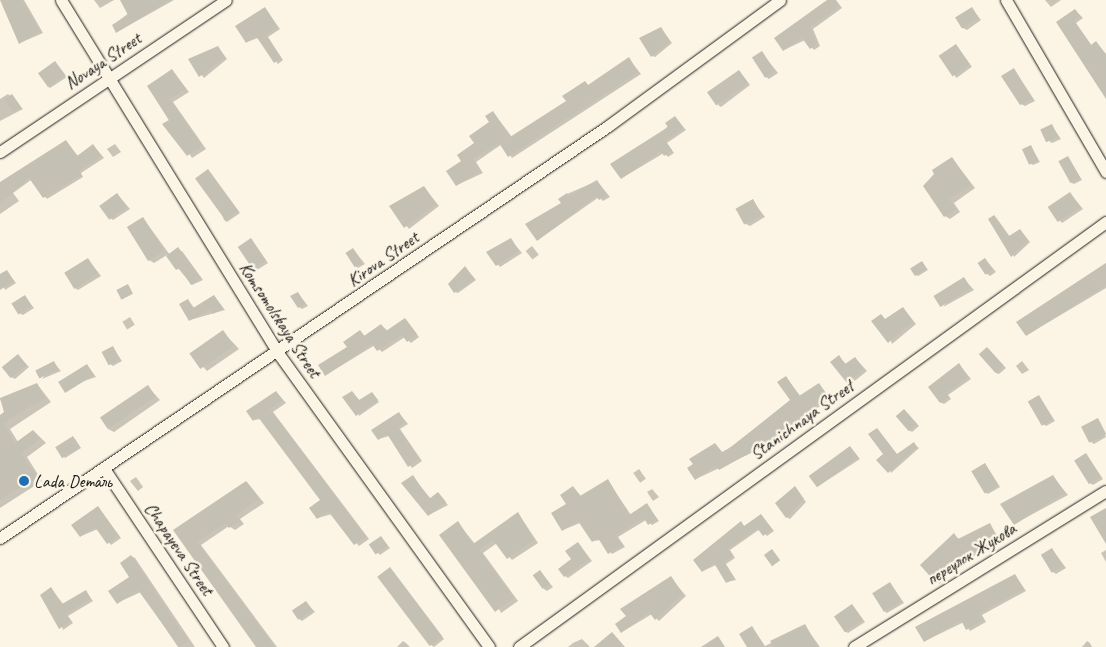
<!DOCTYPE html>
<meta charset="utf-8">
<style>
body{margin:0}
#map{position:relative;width:1106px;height:647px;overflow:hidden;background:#fcf5e5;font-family:Caveat,sans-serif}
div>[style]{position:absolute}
.shadow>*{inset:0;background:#0003;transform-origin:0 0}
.building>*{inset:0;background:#c4c0b3;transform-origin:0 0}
.roads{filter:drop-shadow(0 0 1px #1c1c1c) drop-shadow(0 0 1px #1c1c1c)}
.minor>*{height:11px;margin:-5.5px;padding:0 5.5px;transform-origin:5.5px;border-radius:5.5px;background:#fcf5e5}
.dots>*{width:14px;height:14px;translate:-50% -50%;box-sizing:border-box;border:2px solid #fcf5e5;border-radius:50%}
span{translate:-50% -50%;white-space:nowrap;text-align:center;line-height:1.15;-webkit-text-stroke:5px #fcf5e5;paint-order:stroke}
.street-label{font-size:18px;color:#1c1c1c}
.poi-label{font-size:18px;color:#1c1c1c}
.left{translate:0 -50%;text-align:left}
</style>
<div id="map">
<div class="shadow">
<i style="clip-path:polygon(2px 0,24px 0,43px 33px,20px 43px)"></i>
<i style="clip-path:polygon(94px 0,114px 0,100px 8px)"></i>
<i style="clip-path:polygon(146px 0,174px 0,117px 32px,113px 25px)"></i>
<i style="clip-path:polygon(829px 0,836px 0,842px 8px,813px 29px,820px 46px,814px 50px,805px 40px,784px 50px)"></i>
<i style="clip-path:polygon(1045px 0,1061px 0,1051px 7px)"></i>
<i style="clip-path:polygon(265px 9px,280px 29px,268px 37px,283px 60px,278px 64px,258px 38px,247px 42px)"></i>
<i style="clip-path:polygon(972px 9px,981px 20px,967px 30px,963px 28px)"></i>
<i style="clip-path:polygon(1075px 10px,1083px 18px,1076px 23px,1092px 46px,1097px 43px,1106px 54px,1106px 96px,1058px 22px)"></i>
<i style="clip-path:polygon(661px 29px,672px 43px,655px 57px,652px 56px)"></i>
<i style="left:956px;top:45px;width:27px;height:19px;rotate:54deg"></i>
<i style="clip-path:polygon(218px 47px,227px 59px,204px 78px,189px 59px)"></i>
<i style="clip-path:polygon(762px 53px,778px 73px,769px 79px,766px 77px)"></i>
<i style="clip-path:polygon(629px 59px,641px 74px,512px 158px,502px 144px,476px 162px,483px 173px,457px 185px,462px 161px,491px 123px,493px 112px,512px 137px,567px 102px,585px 82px,589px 86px)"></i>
<i style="clip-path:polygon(55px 62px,67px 77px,50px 88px,47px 86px)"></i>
<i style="clip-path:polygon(1014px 69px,1035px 101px,1025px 106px,1021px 104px)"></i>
<i style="clip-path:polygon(172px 70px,189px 92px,173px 102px,206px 149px,192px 158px,148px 86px)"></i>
<i style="clip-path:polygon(739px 71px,750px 85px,721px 107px,718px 105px)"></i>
<i style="clip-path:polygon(8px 94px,23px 109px,0 121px,0 99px)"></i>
<i style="clip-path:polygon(675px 118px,686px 130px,667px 143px,674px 153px,668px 157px,664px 153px,622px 178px)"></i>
<i style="clip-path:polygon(1052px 126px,1061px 139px,1052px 143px,1049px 141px)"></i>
<i style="clip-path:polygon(66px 141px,78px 156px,94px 146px,104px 158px,81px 173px,83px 177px,47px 199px,31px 180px,13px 193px,19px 201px,0 214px,0 187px,9px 177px)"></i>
<i style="clip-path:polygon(115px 144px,121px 152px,113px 157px,107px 149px)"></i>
<i style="clip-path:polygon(1031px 147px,1040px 162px,1033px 165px,1030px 163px)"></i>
<i style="clip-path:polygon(1068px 157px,1082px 180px,1074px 184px,1072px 183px)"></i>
<i style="clip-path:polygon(952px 158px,975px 188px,954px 203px,960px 212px,950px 219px,945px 216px)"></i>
<i style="clip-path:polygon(208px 171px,240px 213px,227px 222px,224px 220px)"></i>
<i style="clip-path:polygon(597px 181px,610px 197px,603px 201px,599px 197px,538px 240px,567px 194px)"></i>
<i style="clip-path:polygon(424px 187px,439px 206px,409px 229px,391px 206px)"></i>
<i style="clip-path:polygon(1070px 193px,1083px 209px,1062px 223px,1049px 208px)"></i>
<i style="clip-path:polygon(117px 194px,130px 209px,113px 220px,110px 218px)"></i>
<i style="clip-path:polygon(753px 201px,765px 217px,750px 226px,746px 224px)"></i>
<i style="clip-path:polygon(995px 216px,1010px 237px,1020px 230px,1030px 242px,1014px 257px)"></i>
<i style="clip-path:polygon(143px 218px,170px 255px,182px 251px,203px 280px,192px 285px,167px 255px,154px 263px,149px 260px)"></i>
<i style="clip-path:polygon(251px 240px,268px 263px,257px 270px,253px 268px)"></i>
<i style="clip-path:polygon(511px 240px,522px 253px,500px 267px,488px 252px)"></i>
<i style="left:532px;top:246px;width:11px;height:8px;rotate:52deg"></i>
<i style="clip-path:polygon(353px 249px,365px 264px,358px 268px,355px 266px)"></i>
<i style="clip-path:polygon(88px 259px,101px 276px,78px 290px,75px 288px)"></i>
<i style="clip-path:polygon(985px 259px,996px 272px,990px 276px,987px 274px)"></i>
<i style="clip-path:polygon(922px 262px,928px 270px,918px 276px,916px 275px)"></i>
<i style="clip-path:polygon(1106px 263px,1106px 288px,1027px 335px,1018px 322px)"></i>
<i style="clip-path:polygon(466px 268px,476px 280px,458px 293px,455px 292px)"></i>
<i style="clip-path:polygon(7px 272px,16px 283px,5px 290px,0 276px)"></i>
<i style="clip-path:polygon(964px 279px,974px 290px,943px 307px)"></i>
<i style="clip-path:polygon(298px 293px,308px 306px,302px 309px,299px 307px)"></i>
<i style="clip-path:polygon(214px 296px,225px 310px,190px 320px,188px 300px,195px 309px)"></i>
<i style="clip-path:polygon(25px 297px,34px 308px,23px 315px,19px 313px)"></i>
<i style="clip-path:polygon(903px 308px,916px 324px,892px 344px,881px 315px,886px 320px)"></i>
<i style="left:130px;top:317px;width:9px;height:9px;rotate:58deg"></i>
<i style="clip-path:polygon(405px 319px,419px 337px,411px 343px,405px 337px,382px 352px,375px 345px,326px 375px,360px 331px,365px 336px,381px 325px,388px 331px)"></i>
<i style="clip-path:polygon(223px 332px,239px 349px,207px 371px,191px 353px)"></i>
<i style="clip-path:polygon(113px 348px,122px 361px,113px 366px,110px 364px)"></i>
<i style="clip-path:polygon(987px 348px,1006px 368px,999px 374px,996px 373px)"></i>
<i style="clip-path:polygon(18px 356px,29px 367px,15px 379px,11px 377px)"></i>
<i style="clip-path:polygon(839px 357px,847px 365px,855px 358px,867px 371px,851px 384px)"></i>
<i style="clip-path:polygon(1022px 361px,1029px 370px,1022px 374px,1016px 366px)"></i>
<i style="clip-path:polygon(54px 363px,61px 371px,42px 379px)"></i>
<i style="clip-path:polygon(959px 364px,971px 379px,948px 395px,951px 399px,944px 404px,940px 402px)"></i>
<i style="clip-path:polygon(87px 365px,96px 377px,63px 388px)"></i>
<i style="clip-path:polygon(786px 377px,801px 397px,819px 385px,830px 399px,762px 448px,696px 479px,715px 444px,723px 453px,791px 400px)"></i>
<i style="clip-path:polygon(37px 384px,51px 402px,10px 429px,18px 442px,34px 431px,46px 443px,27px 457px,42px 481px,0 508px,0 417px,6px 413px,0 399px)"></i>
<i style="clip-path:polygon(148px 387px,160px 400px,114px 432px,108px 429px)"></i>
<i style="clip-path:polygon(276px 392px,286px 403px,273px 412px,369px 539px,359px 546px,332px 514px,318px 518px,311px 508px,322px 500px,261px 419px,254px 420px)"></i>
<i style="clip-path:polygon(352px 392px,360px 401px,372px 393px,379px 402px,359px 416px)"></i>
<i style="clip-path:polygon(1039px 396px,1055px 421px,1046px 426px,1043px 424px)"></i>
<i style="clip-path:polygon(904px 410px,919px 426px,912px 432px,909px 430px)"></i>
<i style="clip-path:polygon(399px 413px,408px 424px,400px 429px,422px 461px,412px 468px,389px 436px,379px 439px)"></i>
<i style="clip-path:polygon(1098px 419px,1106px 437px,1094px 444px,1091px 442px)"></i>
<i style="clip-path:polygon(877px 429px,897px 455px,914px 444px,919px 448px,891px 473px)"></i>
<i style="clip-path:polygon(75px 439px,81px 448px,65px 458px,64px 457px)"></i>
<i style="clip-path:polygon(850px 447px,860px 459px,817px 487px)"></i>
<i style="clip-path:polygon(1086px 454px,1103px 479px,1093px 485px,1090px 483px)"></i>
<i style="clip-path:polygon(985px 464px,1000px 487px,988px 494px,985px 492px)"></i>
<i style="left:639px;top:469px;width:12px;height:7px;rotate:55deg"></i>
<i style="clip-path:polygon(136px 477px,143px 487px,138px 491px,130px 481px)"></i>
<i style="clip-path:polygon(413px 477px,431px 499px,438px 493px,448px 505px,429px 515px)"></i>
<i style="clip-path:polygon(1053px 477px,1068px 495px,1014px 524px)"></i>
<i style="clip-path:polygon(608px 481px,631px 515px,647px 505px,659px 521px,652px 525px,646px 520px,618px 537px,625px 547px,612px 554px,601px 540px,593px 541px,580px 523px,563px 530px,574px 488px,581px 496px)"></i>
<i style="clip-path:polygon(247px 482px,264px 503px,240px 519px,244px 524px,235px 530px,229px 526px,201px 545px,277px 647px,257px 647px,175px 531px)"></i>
<i style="clip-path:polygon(795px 488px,806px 502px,790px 519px,786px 517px)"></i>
<i style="clip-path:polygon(652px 489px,659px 497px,653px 501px,647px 492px)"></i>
<i style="clip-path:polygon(98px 507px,121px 538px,111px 545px,98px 529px,81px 536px)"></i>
<i style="clip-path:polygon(518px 513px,538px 543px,512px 560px,497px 543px,483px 553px,518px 601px,501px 613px,458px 523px,475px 544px)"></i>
<i style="clip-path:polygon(761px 515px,774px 531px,767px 536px,760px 529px,730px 550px,735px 558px,726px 564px,736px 580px,727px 582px,716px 565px,703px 571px,741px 523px,745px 527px)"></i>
<i style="clip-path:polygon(990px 524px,1000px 541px,948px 572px,940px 584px,921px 565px,954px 535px,959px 539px)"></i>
<i style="clip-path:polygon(381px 538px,390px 548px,380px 555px,371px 546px)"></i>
<i style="clip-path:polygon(578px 544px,592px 561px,568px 578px,565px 576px)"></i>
<i style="clip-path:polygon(1052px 549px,1066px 568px,1056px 574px,1053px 572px)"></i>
<i style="clip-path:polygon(1106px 550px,1106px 562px,1101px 553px)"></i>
<i style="clip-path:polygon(131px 556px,135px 558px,195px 647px,178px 647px,141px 592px,117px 603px,131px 577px)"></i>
<i style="clip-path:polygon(390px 568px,444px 639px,434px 647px,431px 645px)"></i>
<i style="clip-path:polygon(540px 572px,553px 587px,547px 591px,544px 589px)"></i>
<i style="clip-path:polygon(1015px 575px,1026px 591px,982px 615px,986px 622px,970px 631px,964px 622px,925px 641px)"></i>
<i style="clip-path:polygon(671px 578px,686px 596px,659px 621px,652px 614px,622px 632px)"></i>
<i style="clip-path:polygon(890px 583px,904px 603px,887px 613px,884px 611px)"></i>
<i style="clip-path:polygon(51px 589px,64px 605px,86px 592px,93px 601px,68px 616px,73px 623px,63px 630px)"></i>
<i style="clip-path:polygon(306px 602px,315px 612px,302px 621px,299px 619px)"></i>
<i style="clip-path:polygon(852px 605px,865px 622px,848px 633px,844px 631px)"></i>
<i style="clip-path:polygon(805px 626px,820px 647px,748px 647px,752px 627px,765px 646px)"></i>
<i style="clip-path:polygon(582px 639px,590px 647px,568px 647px,573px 643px)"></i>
<i style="clip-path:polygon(403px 641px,406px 643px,410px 647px,397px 647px)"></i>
<i style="clip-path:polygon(1087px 641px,1090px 643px,1092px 647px,1082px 647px)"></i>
</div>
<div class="building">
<i style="clip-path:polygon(0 0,22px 0,40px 31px,19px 44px)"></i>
<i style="clip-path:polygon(120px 0,170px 0,116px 33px,112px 25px,128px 15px)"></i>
<i style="clip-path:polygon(827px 0,835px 0,840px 6px,810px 27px,817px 44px,810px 49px,802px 38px,783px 51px,774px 38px)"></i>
<i style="clip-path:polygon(265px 7px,278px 27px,266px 35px,281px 58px,274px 63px,256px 36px,246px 43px,235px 26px)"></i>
<i style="left:972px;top:7px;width:13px;height:20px;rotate:58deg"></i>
<i style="clip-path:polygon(1075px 9px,1080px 16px,1074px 21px,1091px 45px,1096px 41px,1106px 55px,1106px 99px,1056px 22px)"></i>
<i style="clip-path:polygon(661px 27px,670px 41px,651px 57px,639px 38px)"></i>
<i style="left:956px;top:44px;width:25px;height:21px;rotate:56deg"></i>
<i style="clip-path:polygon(218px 46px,225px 57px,199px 77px,188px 59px)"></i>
<i style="left:762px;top:51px;width:24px;height:12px;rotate:57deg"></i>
<i style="clip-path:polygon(629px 57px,638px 72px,508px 157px,499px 143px,473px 159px,480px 171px,456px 186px,446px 171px,461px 161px,457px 155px,474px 143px,469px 136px,489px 122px,485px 116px,493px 111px,510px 137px,566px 101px,562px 96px,585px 81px,588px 85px)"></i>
<i style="left:55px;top:61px;width:17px;height:21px;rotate:54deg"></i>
<i style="clip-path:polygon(1014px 68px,1032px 99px,1020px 105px,1001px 76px)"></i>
<i style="clip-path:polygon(172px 69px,186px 89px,170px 99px,202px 146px,187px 156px,162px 124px,169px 120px,147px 86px)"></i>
<i style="left:739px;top:70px;width:16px;height:39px;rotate:55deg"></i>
<i style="left:12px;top:94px;width:16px;height:9px;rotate:55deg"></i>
<i style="clip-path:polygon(675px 116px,684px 128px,665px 141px,672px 150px,664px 156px,661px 151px,621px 179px,610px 164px,668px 127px,665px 123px)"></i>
<i style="left:1052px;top:124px;width:14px;height:13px;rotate:65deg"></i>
<i style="clip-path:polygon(66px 140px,77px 156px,93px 144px,101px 156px,79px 171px,81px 175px,43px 198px,29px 178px,0 204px,0 182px)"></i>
<i style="left:1031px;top:145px;width:17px;height:10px;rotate:65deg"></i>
<i style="left:1068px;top:156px;width:25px;height:11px;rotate:61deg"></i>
<i style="clip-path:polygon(952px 157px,971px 185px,949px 199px,956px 209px,944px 217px,923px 186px,934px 174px,932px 170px)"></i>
<i style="left:208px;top:169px;width:52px;height:16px;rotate:54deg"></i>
<i style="clip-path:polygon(597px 180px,607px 195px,599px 200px,596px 196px,537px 241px,525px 224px,561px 203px,558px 199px,567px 193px,569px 196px)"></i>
<i style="clip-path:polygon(424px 186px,436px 204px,404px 228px,389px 206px)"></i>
<i style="left:1070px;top:192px;width:18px;height:27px;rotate:56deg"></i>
<i style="left:117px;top:193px;width:17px;height:22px;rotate:54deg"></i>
<i style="left:753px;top:199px;width:18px;height:20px;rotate:61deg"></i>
<i style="clip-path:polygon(994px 215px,1009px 236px,1020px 229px,1028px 240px,1011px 257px,988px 219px)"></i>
<i style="left:143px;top:217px;width:40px;height:19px;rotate:58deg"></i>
<i style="left:251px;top:238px;width:27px;height:16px;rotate:56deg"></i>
<i style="clip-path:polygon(511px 238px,519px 251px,496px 266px,486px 252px)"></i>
<i style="clip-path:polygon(178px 247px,201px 278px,191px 285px,180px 268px,176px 270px,166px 256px)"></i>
<i style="left:353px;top:248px;width:17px;height:9px;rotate:57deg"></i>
<i style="left:88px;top:258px;width:19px;height:28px;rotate:58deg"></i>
<i style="left:985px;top:258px;width:14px;height:9px;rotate:56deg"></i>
<i style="left:922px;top:261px;width:9px;height:14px;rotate:58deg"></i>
<i style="clip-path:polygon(1106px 263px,1106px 285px,1026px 336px,1016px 322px)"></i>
<i style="clip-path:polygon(465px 266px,474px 279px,454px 293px,448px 284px)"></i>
<i style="clip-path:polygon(7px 270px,14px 281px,0 290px,0 274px)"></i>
<i style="left:964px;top:277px;width:13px;height:36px;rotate:58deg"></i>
<i style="left:128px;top:284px;width:11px;height:13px;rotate:63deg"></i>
<i style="clip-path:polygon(298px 292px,305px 304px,298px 308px,290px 296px)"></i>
<i style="left:25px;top:295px;width:13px;height:16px;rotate:58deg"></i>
<i style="clip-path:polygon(214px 295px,223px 308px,213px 314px,210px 309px,189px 321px,179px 304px,188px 299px,193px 308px)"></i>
<i style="clip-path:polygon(903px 307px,913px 321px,888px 343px,871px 321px,881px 314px,885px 319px)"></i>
<i style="clip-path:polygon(405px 318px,417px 334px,407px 342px,402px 335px,377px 351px,372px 344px,325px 376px,318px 365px,347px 347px,343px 342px,360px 330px,364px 336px,381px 324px,386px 331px)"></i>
<i style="left:223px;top:330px;width:19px;height:41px;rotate:55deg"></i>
<i style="left:113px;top:346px;width:15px;height:13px;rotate:62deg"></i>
<i style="left:987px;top:347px;width:25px;height:11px;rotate:48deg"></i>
<i style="left:18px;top:354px;width:14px;height:21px;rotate:51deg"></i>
<i style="clip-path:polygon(839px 355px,845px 364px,855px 357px,864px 369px,847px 383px,830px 362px)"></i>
<i style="left:54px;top:361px;width:9px;height:21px;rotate:63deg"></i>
<i style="clip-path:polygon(959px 363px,968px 377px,946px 393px,949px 397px,940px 403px,928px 387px)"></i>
<i style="left:87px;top:364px;width:13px;height:34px;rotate:58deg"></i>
<i style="clip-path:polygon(786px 376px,799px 396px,819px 383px,828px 396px,746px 455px,719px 470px,716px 465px,695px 480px,687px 468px,693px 464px,689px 459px,715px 443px,722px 452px,733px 446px,790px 400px,777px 382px)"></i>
<i style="clip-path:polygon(37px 383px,45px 398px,3px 423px,15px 443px,33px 430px,40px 439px,21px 453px,37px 477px,0 500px,0 415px,4px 412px,0 398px)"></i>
<i style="left:148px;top:385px;width:14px;height:58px;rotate:56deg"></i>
<i style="clip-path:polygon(276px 391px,283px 400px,270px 409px,366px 537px,354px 545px,328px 511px,317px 519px,309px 508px,320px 500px,258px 417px,253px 421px,246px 411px)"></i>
<i style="clip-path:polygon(352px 391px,359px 400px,372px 392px,378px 400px,356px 416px,342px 397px)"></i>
<i style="left:1039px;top:395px;width:28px;height:13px;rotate:60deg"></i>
<i style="left:904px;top:409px;width:20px;height:11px;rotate:49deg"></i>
<i style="clip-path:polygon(399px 412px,405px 422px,398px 427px,419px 459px,408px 467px,387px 434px,378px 440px,371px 430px)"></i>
<i style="left:1098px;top:418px;width:18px;height:19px;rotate:63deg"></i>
<i style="clip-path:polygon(877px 428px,897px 454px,914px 442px,917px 447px,888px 473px,876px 460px,883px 454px,868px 434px)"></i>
<i style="left:73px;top:436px;width:13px;height:21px;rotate:58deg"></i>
<i style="left:850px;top:446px;width:14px;height:51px;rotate:54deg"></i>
<i style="left:1086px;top:453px;width:28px;height:14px;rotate:58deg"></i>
<i style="left:985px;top:463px;width:26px;height:16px;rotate:59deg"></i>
<i style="clip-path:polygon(413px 475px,429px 499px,438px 492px,446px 502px,428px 516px,401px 483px)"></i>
<i style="clip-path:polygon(1053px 475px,1065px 493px,1014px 525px,1000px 504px)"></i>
<i style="clip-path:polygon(608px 479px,629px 515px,647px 503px,657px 519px,648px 525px,644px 518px,616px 535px,623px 545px,608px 554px,598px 538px,592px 542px,578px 521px,562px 531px,551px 513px,566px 504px,560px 495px,573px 486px,580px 496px)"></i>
<i style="clip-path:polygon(246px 481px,259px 499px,236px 515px,240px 521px,229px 528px,225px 523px,197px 542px,275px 647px,256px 647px,173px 530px)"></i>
<i style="clip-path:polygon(795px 486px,804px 499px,786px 518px,775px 503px)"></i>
<i style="clip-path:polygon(98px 506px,119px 536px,107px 544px,95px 527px,80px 537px,71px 525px)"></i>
<i style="clip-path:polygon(1106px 508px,1106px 544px,1090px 517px)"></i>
<i style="clip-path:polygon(518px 512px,534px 540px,507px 559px,493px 540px,479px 550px,514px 598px,495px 612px,439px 535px,458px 521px,473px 544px)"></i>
<i style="clip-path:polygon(761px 514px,772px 529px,763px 536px,757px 528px,728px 549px,733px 556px,724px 562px,734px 579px,726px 583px,714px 563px,702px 572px,693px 560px,741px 521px,744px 526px)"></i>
<i style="clip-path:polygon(990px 523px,998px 539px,945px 571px,936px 583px,920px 565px,954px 533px,958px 539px)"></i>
<i style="left:381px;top:536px;width:12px;height:15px;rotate:55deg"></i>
<i style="clip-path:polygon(578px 542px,590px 559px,564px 577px,558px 569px,571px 559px,565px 551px)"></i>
<i style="left:1052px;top:548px;width:21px;height:13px;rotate:59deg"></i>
<i style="left:772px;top:549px;width:14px;height:10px;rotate:54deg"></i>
<i style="clip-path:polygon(131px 555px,188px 641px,179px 647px,138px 590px,117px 604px,108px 591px,129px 577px,120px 563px)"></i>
<i style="left:390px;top:567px;width:87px;height:16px;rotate:53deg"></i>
<i style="left:540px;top:570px;width:17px;height:9px;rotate:54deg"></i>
<i style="clip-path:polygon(1015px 574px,1024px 589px,979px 613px,983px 620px,966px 630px,961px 620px,924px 642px,915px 627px)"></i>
<i style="clip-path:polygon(671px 576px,683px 594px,655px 620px,649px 612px,621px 633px,615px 624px,626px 616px,620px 609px)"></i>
<i style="left:890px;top:582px;width:22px;height:21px;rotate:58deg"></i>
<i style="clip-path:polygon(51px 587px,62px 604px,86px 590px,91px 599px,66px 614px,71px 621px,59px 629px,40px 595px)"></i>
<i style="left:306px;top:601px;width:11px;height:17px;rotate:56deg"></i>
<i style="left:852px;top:604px;width:19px;height:22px;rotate:55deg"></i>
<i style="clip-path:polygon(805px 624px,818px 647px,774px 647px,770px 641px)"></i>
<i style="clip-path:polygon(752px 626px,765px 647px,747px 647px,739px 634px)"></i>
<i style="clip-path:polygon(612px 632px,625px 647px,594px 647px)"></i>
<i style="clip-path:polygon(718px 636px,725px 647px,701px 647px)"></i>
</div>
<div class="roads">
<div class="minor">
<i style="left:61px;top:0;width:414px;rotate:58.4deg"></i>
<i style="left:278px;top:353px;width:362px;rotate:54.3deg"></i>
<i style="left:1006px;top:0;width:199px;rotate:59.8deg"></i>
<i style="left:0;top:152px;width:272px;rotate:-33.9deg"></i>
<i style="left:105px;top:470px;width:213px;rotate:56.3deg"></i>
<i style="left:0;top:538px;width:734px;rotate:-34.12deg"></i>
<i style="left:608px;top:126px;width:213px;rotate:-36.2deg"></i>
<i style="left:519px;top:647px;width:725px;rotate:-35.91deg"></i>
<i style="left:854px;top:647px;width:296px;rotate:-31.8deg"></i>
</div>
</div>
<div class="dots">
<i style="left:24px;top:481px;background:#1f6fb2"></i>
</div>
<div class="street-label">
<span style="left:103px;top:61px;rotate:-34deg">Novaya Street</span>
<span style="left:383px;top:259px;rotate:-35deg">Kirova Street</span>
<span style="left:280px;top:320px;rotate:57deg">Komsomolskaya Street</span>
<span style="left:802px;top:420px;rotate:-36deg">Stanichnaya Street</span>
<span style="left:179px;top:549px;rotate:56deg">Chapayeva Street</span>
<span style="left:971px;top:554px;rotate:-32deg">переулок Жукова</span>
</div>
<div class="poi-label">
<span class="left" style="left:34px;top:481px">Lada Dеталь</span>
</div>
</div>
